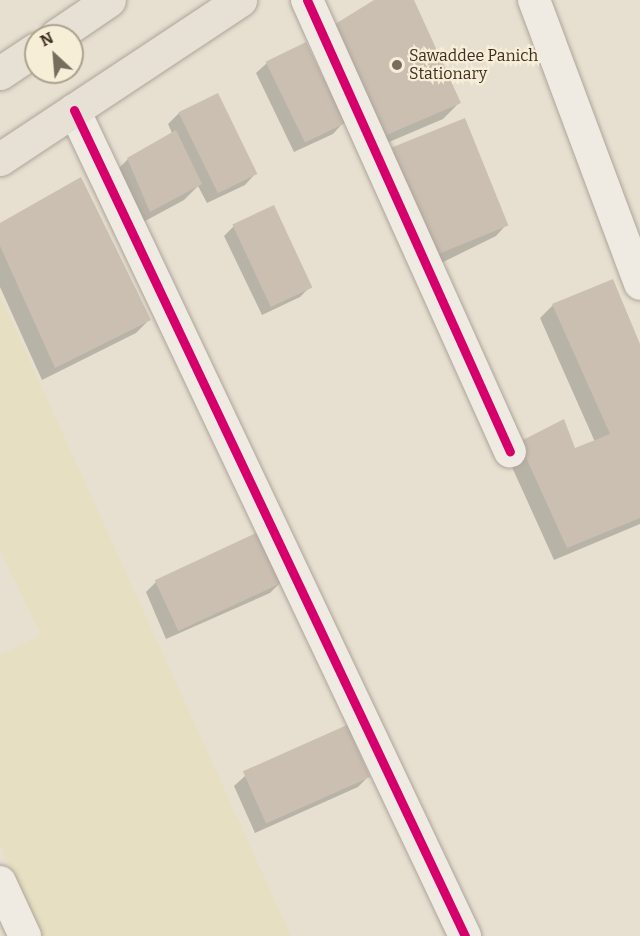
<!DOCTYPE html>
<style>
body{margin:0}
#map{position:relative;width:640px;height:936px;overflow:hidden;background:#e7e0d1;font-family:Bitter,serif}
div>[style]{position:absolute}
.farmland>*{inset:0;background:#e6dfc2}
.shadow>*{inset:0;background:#0003}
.building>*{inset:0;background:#cbbfb2;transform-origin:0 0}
.roads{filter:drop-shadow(0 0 2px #ada599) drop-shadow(0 0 2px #ada599)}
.minor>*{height:32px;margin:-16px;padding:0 16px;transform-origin:16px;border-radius:16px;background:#efebe3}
.major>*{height:33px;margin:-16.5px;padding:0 16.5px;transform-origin:16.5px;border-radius:16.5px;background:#e6e1d4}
.cycleway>*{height:9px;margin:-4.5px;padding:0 4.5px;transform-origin:4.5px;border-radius:4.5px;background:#d6006c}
.dots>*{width:16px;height:16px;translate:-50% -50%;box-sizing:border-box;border:3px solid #f7eed8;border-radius:50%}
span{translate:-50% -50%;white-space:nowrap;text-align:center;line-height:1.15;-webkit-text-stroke:4.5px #f7eed8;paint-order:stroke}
.poi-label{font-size:16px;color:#3d2e20}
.left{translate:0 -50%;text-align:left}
.north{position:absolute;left:24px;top:24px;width:60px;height:60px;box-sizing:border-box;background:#f7eed8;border:2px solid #ada18e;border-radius:50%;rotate:334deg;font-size:16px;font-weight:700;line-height:24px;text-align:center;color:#3d2e20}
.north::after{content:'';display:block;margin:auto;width:21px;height:27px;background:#786c5e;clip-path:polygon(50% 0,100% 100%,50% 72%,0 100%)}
</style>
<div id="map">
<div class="farmland">
<i style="clip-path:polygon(0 295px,291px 936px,41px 936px,0 845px,0 655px,41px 635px,0 550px)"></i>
</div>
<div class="shadow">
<i style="clip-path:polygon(377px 0,412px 0,459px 103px,443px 119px,368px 151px)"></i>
<i style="clip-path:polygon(267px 63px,343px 123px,333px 134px,294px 152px,256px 73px)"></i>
<i style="clip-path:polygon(217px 95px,255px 174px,245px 185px,207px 203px,198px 186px,184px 200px,134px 227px,112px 175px,128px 159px,172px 133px,168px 124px,178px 114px)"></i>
<i style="clip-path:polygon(394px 151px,506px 225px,496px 236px,431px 268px,383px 162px)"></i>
<i style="clip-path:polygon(0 225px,149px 320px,136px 333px,42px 380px,0 287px)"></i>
<i style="clip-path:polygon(234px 226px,311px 286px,300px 297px,262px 315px,224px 236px)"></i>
<i style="clip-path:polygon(553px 305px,640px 348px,640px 524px,554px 560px,507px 456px,574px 450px,595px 442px,540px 318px)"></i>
<i style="clip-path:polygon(156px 582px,280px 583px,270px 593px,166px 639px,146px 592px)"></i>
<i style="clip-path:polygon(245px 776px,369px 776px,358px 787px,255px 833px,234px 786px)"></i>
</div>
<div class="building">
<i style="clip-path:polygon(374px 0,414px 0,461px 103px,384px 136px,332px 26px)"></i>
<i style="left:306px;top:42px;width:90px;height:45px;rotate:64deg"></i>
<i style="left:218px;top:93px;width:90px;height:44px;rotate:64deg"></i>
<i style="left:465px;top:118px;width:116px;height:79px;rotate:68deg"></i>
<i style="clip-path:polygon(176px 130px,202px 184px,150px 212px,127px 158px)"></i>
<i style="clip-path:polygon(81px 177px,151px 320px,55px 368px,0 246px,0 223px)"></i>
<i style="left:274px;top:205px;width:91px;height:46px;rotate:65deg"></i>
<i style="clip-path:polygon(613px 279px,640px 344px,640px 518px,567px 548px,519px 442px,564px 419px,575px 448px,610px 434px,552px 304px)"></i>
<i style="left:258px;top:532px;width:56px;height:114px;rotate:65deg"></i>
<i style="left:347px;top:725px;width:57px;height:114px;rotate:66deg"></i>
</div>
<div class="roads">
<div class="minor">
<i style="left:307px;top:0;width:495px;rotate:65.8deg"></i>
<i style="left:534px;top:0;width:303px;rotate:69.5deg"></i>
<i style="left:74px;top:110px;width:914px;rotate:64.67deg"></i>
<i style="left:0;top:882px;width:60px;rotate:65.2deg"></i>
</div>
<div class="major">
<i style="left:56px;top:36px;width:64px;rotate:-34.2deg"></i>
<i style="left:0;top:73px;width:43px;rotate:-33.7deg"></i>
<i style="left:0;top:159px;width:288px;rotate:-33.5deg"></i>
</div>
</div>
<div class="cycleway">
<i style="left:307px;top:0;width:495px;rotate:65.8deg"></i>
<i style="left:74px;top:110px;width:914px;rotate:64.67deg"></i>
</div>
<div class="dots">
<i style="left:397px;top:65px;background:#786c5e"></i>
</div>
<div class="poi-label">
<span class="left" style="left:409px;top:65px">Sawaddee Panich<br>Stationary</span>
</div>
<div class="north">N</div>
</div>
